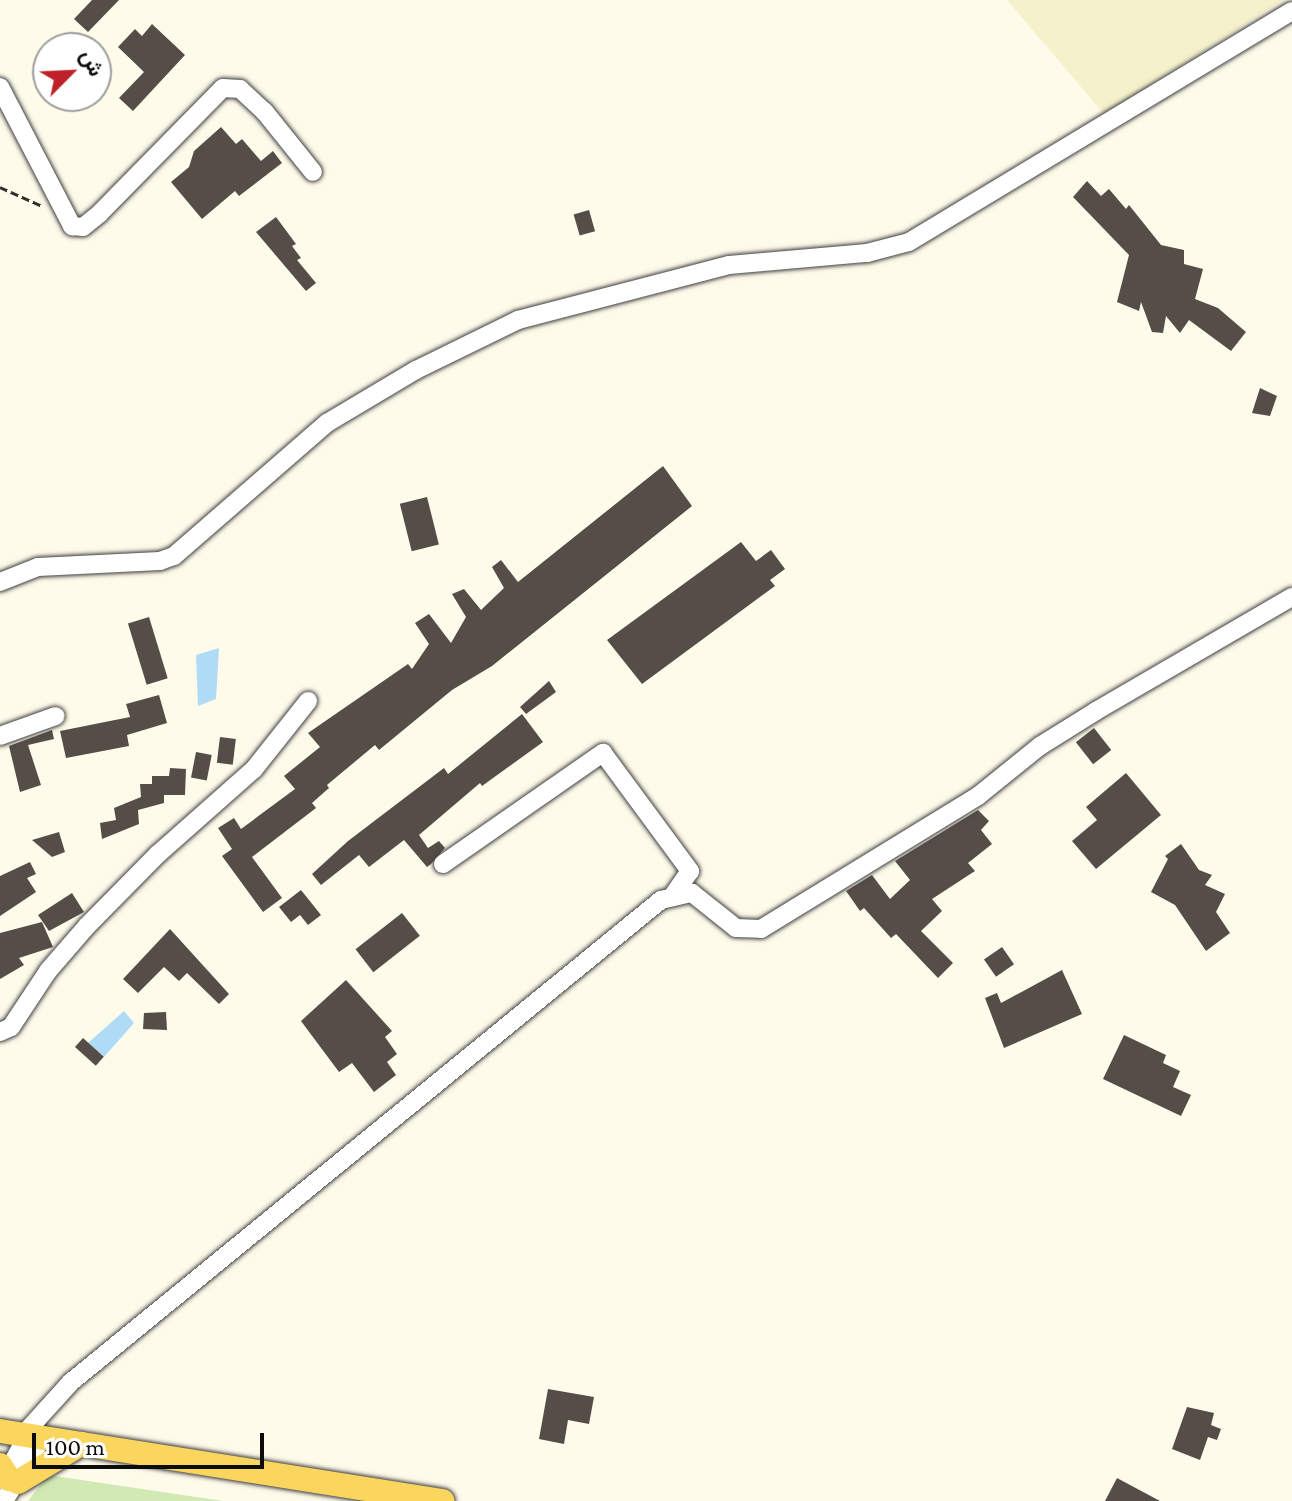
<!DOCTYPE html>
<meta charset="utf-8">
<style>
body{margin:0}
#map{position:relative;width:1292px;height:1501px;overflow:hidden;background:#fffbeb;font-family:"Crimson Pro",Vazirmatn,serif}
div>[style]{position:absolute}
.farmland>*{inset:0;background:#f5f2cb}
.green>*{inset:0;background:#d0e9b5}
.water>*{inset:0;background:#afdbf7}
.building>*{inset:0;background:#554d48;transform-origin:0 0}
.path>*{height:3px;margin-top:-1.5px;transform-origin:0;background:repeating-linear-gradient(90deg,#2e2e2e 0 8px,transparent 0 12px)}
.roads{filter:drop-shadow(0 0 2px #3f3f3f) drop-shadow(0 0 2px #3f3f3f)}
.minor>*{height:18px;margin:-9px;padding:0 9px;transform-origin:9px;border-radius:9px;background:#fff}
.major>*{height:24px;margin:-12px;padding:0 12px;transform-origin:12px;border-radius:12px;background:#fbd65f}
span{translate:-50% -50%;white-space:nowrap;text-align:center;line-height:1.15;-webkit-text-stroke:8px #fff;paint-order:stroke}
.north{position:absolute;left:32px;top:32px;width:80px;height:80px;box-sizing:border-box;background:#fff;border:2px solid #9e9e9e;border-radius:50%;rotate:66deg;font-size:22px;font-weight:700;line-height:32px;text-align:center;color:#0c0c0c}
.north::after{content:'';display:block;margin:auto;width:28px;height:36px;background:#be2228;clip-path:polygon(50% 0,100% 100%,50% 72%,0 100%)}
.scale{position:absolute;left:32px;top:1433px;width:232px;height:36px;box-sizing:border-box;border:4px solid #0c0c0c;border-top:0;padding-left:10px;font-size:24px;line-height:28px;white-space:nowrap;color:#0c0c0c;-webkit-text-stroke:6px #fff;paint-order:stroke}
</style>
<div id="map">
<div class="farmland">
<i style="clip-path:polygon(1007px 0,1283px 0,1104px 114px)"></i>
</div>
<div class="green">
<i style="clip-path:polygon(48px 1475px,223px 1501px,28px 1501px)"></i>
</div>
<div class="water">
<i style="clip-path:polygon(219px 648px,216px 699px,198px 706px,196px 655px)"></i>
<i style="clip-path:polygon(124px 1011px,134px 1023px,104px 1057px,88px 1043px)"></i>
</div>
<div class="building">
<i style="clip-path:polygon(92px 0,119px 0,88px 32px,74px 19px)"></i>
<i style="clip-path:polygon(152px 24px,185px 55px,133px 111px,119px 98px,144px 72px,118px 47px,135px 29px,142px 36px)"></i>
<i style="clip-path:polygon(221px 127px,236px 144px,242px 139px,261px 161px,273px 151px,282px 163px,239px 196px,235px 191px,202px 219px,171px 182px,189px 167px,194px 151px)"></i>
<i style="clip-path:polygon(1087px 181px,1101px 196px,1109px 189px,1126px 209px,1129px 205px,1161px 245px,1184px 250px,1184px 264px,1203px 269px,1195px 299px,1218px 308px,1246px 332px,1231px 351px,1189px 320px,1180px 333px,1166px 316px,1163px 333px,1152px 332px,1141px 302px,1139px 311px,1117px 302px,1129px 255px,1073px 197px)"></i>
<i style="left:589px;top:210px;width:22px;height:16px;rotate:74deg"></i>
<i style="clip-path:polygon(276px 217px,296px 244px,292px 246px,301px 258px,297px 260px,316px 283px,306px 291px,256px 232px)"></i>
<i style="clip-path:polygon(1260px 388px,1277px 396px,1270px 416px,1252px 413px)"></i>
<i style="clip-path:polygon(663px 466px,692px 506px,492px 666px,452px 690px,379px 750px,375px 745px,327px 785px,329px 788px,312px 803px,316px 808px,252px 857px,282px 898px,263px 912px,222px 856px,232px 849px,218px 828px,234px 818px,241px 829px,295px 789px,284px 776px,320px 747px,308px 733px,408px 664px,412px 669px,429px 644px,415px 623px,429px 614px,451px 643px,466px 617px,452px 594px,464px 589px,481px 610px,504px 588px,492px 567px,501px 560px,518px 582px)"></i>
<i style="left:427px;top:497px;width:49px;height:28px;rotate:76deg"></i>
<i style="clip-path:polygon(741px 542px,756px 561px,771px 550px,785px 569px,770px 580px,775px 586px,642px 684px,607px 640px)"></i>
<i style="left:149px;top:617px;width:64px;height:22px;rotate:73deg"></i>
<i style="clip-path:polygon(549px 681px,556px 692px,526px 714px,520px 707px)"></i>
<i style="clip-path:polygon(159px 695px,167px 723px,127px 735px,129px 746px,66px 758px,60px 731px,130px 717px,126px 704px)"></i>
<i style="clip-path:polygon(522px 714px,543px 742px,482px 786px,480px 783px,419px 835px,428px 848px,439px 841px,445px 848px,431px 864px,427px 867px,404px 840px,369px 867px,359px 855px,321px 885px,312px 874px,348px 841px,444px 768px,448px 774px)"></i>
<i style="left:1094px;top:728px;width:28px;height:23px;rotate:52deg"></i>
<i style="clip-path:polygon(52px 730px,54px 739px,28px 745px,41px 785px,20px 792px,9px 746px)"></i>
<i style="left:220px;top:737px;width:16px;height:26px;rotate:7deg"></i>
<i style="left:196px;top:752px;width:16px;height:26px;rotate:11deg"></i>
<i style="clip-path:polygon(170px 768px,186px 769px,185px 795px,164px 795px,164px 803px,138px 810px,139px 824px,102px 839px,100px 823px,116px 820px,114px 808px,141px 797px,140px 784px,152px 784px,152px 776px,169px 776px)"></i>
<i style="clip-path:polygon(1126px 773px,1161px 815px,1096px 869px,1072px 841px,1097px 820px,1086px 807px)"></i>
<i style="clip-path:polygon(978px 810px,989px 821px,981px 830px,992px 844px,968px 863px,975px 871px,932px 899px,942px 911px,921px 931px,953px 963px,938px 978px,896px 934px,891px 938px,864px 908px,860px 911px,846px 891px,872px 875px,890px 899px,910px 880px,895px 861px)"></i>
<i style="clip-path:polygon(59px 832px,65px 852px,52px 857px,32px 840px)"></i>
<i style="clip-path:polygon(1181px 844px,1199px 870px,1212px 875px,1205px 885px,1225px 894px,1216px 912px,1230px 933px,1206px 951px,1175px 905px,1151px 892px,1168px 859px,1165px 856px)"></i>
<i style="clip-path:polygon(30px 862px,36px 874px,27px 878px,36px 892px,0 916px,0 876px)"></i>
<i style="clip-path:polygon(301px 890px,321px 915px,308px 925px,300px 915px,291px 922px,279px 907px)"></i>
<i style="clip-path:polygon(72px 893px,84px 912px,49px 931px,38px 915px)"></i>
<i style="left:402px;top:913px;width:29px;height:59px;rotate:52deg"></i>
<i style="clip-path:polygon(42px 922px,53px 947px,19px 958px,24px 965px,0 979px,0 933px)"></i>
<i style="clip-path:polygon(170px 929px,229px 994px,219px 1004px,187px 973px,179px 981px,164px 967px,138px 993px,123px 979px)"></i>
<i style="left:1002px;top:947px;width:21px;height:22px;rotate:55deg"></i>
<i style="clip-path:polygon(1062px 970px,1082px 1014px,1004px 1048px,985px 998px,997px 993px,1001px 1003px)"></i>
<i style="clip-path:polygon(346px 980px,392px 1031px,385px 1037px,397px 1054px,387px 1062px,396px 1075px,374px 1092px,352px 1063px,339px 1072px,301px 1021px)"></i>
<i style="clip-path:polygon(166px 1012px,167px 1030px,143px 1029px,144px 1013px)"></i>
<i style="clip-path:polygon(1124px 1035px,1166px 1055px,1163px 1063px,1180px 1071px,1173px 1087px,1191px 1095px,1181px 1116px,1103px 1079px)"></i>
<i style="left:83px;top:1038px;width:28px;height:12px;rotate:42deg"></i>
<i style="clip-path:polygon(548px 1389px,594px 1397px,589px 1424px,568px 1420px,564px 1444px,539px 1439px)"></i>
<i style="clip-path:polygon(1187px 1407px,1214px 1413px,1211px 1425px,1221px 1429px,1217px 1440px,1208px 1437px,1200px 1460px,1172px 1449px)"></i>
<i style="clip-path:polygon(1117px 1478px,1160px 1501px,1105px 1501px)"></i>
</div>
<div class="path">
<i style="left:0;top:187px;width:46px;rotate:24.3deg"></i>
</div>
<div class="roads">
<div class="minor">
<i style="left:0;top:87px;width:157px;rotate:62.6deg"></i>
<i style="left:72px;top:226px;width:11px;rotate:5deg"></i>
<i style="left:83px;top:227px;width:22px;rotate:-39deg"></i>
<i style="left:100px;top:213px;width:175px;rotate:-45.5deg"></i>
<i style="left:223px;top:88px;width:17px;rotate:3deg"></i>
<i style="left:240px;top:89px;width:33px;rotate:43deg"></i>
<i style="left:264px;top:111px;width:78px;rotate:51.2deg"></i>
<i style="left:0;top:582px;width:41px;rotate:-21.5deg"></i>
<i style="left:38px;top:567px;width:122px;rotate:-2.8deg"></i>
<i style="left:160px;top:561px;width:15px;rotate:-20deg"></i>
<i style="left:174px;top:556px;width:203px;rotate:-41deg"></i>
<i style="left:327px;top:423px;width:104px;rotate:-30.8deg"></i>
<i style="left:416px;top:370px;width:114px;rotate:-26.1deg"></i>
<i style="left:518px;top:320px;width:218px;rotate:-14.6deg"></i>
<i style="left:729px;top:265px;width:139px;rotate:-5deg"></i>
<i style="left:867px;top:253px;width:43px;rotate:-14.7deg"></i>
<i style="left:909px;top:242px;width:447px;rotate:-31.1deg"></i>
<i style="left:0;top:736px;width:59px;rotate:-19.7deg"></i>
<i style="left:443px;top:864px;width:195px;rotate:-34.8deg"></i>
<i style="left:603px;top:753px;width:147px;rotate:53.6deg"></i>
<i style="left:690px;top:871px;width:28px;rotate:125deg"></i>
<i style="left:0;top:1032px;width:12px;rotate:-24deg"></i>
<i style="left:11px;top:1027px;width:67px;rotate:-56.5deg"></i>
<i style="left:48px;top:971px;width:60px;rotate:-49.1deg"></i>
<i style="left:87px;top:926px;width:101px;rotate:-45.4deg"></i>
<i style="left:158px;top:854px;width:128px;rotate:-41.5deg"></i>
<i style="left:254px;top:769px;width:87px;rotate:-51.5deg"></i>
<i style="left:23px;top:1435px;width:72px;rotate:-47.8deg"></i>
<i style="left:71px;top:1382px;width:762px;rotate:-39.25deg"></i>
<i style="left:661px;top:900px;width:32px;rotate:-13deg"></i>
<i style="left:692px;top:893px;width:56px;rotate:38.5deg"></i>
<i style="left:736px;top:928px;width:25px;rotate:2deg"></i>
<i style="left:761px;top:929px;width:255px;rotate:-31.5deg"></i>
<i style="left:978px;top:796px;width:80px;rotate:-38.9deg"></i>
<i style="left:1040px;top:746px;width:66px;rotate:-32deg"></i>
<i style="left:1096px;top:711px;width:227px;rotate:-30.2deg"></i>
<i style="left:9px;top:1486px;width:26px;rotate:-79deg"></i>
<i style="left:14px;top:1460px;width:27px;rotate:-62deg"></i>
<i style="left:4px;top:1501px;width:74px;rotate:-58.9deg"></i>
</div>
<div class="major">
<i style="left:0;top:1431px;width:448px;rotate:9deg"></i>
<i style="left:0;top:1465px;width:17px;rotate:57deg"></i>
<i style="left:18px;top:1482px;width:74px;rotate:-31.1deg"></i>
</div>
</div>
<div class="north">ش</div>
<div class="scale">100 m</div>
</div>
